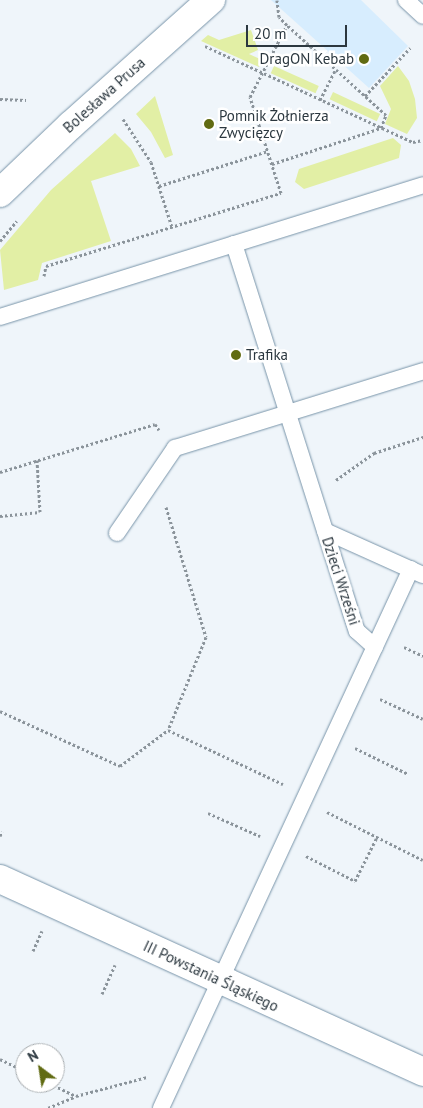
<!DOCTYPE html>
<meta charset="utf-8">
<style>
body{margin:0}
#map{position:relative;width:423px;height:1108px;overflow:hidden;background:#eff5fa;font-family:"PT Sans",sans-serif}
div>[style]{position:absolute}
.built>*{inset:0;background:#d7edfe}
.green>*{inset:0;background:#e2efa5;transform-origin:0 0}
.path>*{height:3px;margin-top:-1.5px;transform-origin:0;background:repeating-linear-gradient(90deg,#8b949b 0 2.5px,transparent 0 5px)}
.roads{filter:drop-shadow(0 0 1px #7894a9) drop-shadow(0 0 1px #7894a9)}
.service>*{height:16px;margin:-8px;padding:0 8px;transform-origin:8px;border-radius:8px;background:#fff}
.minor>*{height:28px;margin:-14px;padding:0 14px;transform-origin:14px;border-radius:14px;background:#fff}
.dots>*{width:14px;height:14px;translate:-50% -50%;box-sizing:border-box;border:2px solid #fff;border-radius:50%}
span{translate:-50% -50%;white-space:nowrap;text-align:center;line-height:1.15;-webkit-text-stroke:5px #fff;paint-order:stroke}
.poi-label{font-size:15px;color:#2b373f}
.right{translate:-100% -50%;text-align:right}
.left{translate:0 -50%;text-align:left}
.street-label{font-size:15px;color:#2b373f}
.north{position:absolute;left:15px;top:1043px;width:50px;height:50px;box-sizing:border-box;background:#fff;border:1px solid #aaafb2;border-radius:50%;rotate:329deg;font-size:14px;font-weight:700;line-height:20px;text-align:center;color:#2b373f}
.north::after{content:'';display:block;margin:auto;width:18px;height:22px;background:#616b12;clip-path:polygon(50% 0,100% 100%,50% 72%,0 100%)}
.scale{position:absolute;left:246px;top:25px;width:101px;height:22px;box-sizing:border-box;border:2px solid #2b373f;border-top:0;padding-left:6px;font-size:15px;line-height:18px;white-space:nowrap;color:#2b373f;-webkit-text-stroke:4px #fff;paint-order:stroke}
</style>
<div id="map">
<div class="built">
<i style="clip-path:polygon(271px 0,361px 0,408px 46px,369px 88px)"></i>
</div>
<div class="green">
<i style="clip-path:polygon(251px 30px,258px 50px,249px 54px,262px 60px,259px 67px,201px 41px,208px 35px,219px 40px)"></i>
<i style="left:274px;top:66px;width:49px;height:8px;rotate:24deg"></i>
<i style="clip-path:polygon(398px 66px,409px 81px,415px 99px,417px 118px,407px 134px,385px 124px,391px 109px,380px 86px)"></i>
<i style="left:333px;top:92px;width:52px;height:8px;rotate:25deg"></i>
<i style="clip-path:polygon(155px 96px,173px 155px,165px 158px,151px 132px,136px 114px)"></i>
<i style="clip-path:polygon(115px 133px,131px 149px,140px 166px,91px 181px,111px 241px,42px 263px,38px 280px,4px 290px,0 250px,51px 190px)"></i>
<i style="clip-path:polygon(393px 138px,401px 145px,399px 158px,304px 189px,295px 182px,299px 169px)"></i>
</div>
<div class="path">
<i style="left:205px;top:46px;width:229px;rotate:24.8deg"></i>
<i style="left:413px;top:142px;width:10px;rotate:-11deg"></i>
<i style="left:365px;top:96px;width:66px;rotate:-46.8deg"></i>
<i style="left:0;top:99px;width:26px;rotate:2deg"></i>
<i style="left:320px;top:100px;width:35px;rotate:-63deg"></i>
<i style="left:123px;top:119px;width:51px;rotate:56.9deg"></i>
<i style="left:151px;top:162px;width:68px;rotate:72.1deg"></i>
<i style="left:272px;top:164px;width:115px;rotate:-18.3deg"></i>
<i style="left:381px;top:128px;width:14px;rotate:-69deg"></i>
<i style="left:386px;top:115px;width:134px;rotate:-137.7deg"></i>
<i style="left:159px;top:186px;width:114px;rotate:-17.8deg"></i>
<i style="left:0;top:241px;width:26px;rotate:-50deg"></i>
<i style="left:44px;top:276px;width:10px;rotate:-79deg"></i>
<i style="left:46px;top:266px;width:246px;rotate:-17.3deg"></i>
<i style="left:281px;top:193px;width:101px;rotate:-107.9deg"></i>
<i style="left:250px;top:97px;width:81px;rotate:-62.8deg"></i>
<i style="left:287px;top:25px;width:11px;rotate:-135deg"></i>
<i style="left:279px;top:17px;width:17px;rotate:-97deg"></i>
<i style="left:0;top:472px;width:162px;rotate:-17.2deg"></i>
<i style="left:155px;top:424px;width:7px;rotate:56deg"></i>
<i style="left:336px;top:480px;width:47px;rotate:-35.4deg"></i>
<i style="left:374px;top:453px;width:52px;rotate:-18.1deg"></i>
<i style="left:166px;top:507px;width:136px;rotate:72.9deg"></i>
<i style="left:206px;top:637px;width:100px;rotate:112.2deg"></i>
<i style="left:0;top:516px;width:40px;rotate:-5.7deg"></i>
<i style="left:40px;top:512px;width:52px;rotate:-93.3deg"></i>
<i style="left:404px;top:647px;width:21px;rotate:25deg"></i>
<i style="left:380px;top:699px;width:47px;rotate:24.9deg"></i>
<i style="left:0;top:711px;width:132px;rotate:24.6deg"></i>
<i style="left:120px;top:766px;width:60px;rotate:-36.9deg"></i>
<i style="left:168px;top:730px;width:127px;rotate:25.2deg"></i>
<i style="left:355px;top:748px;width:59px;rotate:26.1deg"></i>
<i style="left:327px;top:812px;width:107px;rotate:26.6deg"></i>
<i style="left:208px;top:813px;width:57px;rotate:23.9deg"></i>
<i style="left:0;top:836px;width:5px;rotate:-68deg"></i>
<i style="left:306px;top:856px;width:55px;rotate:27deg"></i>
<i style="left:355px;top:881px;width:49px;rotate:-63.4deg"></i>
<i style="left:33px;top:951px;width:22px;rotate:-66deg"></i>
<i style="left:102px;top:994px;width:32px;rotate:-66deg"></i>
<i style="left:0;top:1059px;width:28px;rotate:26deg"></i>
<i style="left:49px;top:1083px;width:30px;rotate:26deg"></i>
<i style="left:48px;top:1108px;width:30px;rotate:-23deg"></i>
<i style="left:76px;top:1096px;width:73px;rotate:-15deg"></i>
</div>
<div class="roads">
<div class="service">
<i style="left:406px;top:0;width:23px;rotate:43deg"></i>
<i style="left:234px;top:244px;width:406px;rotate:72.4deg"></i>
<i style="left:357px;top:631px;width:24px;rotate:42deg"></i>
<i style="left:0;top:317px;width:443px;rotate:-17.3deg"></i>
<i style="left:325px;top:531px;width:107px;rotate:24.2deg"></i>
<i style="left:117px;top:533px;width:103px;rotate:-55.7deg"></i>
<i style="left:175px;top:448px;width:260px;rotate:-17.2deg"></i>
<i style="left:161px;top:1108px;width:594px;rotate:-65.12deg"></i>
</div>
<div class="minor">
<i style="left:0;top:193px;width:98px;rotate:-43.8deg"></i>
<i style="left:71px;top:125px;width:188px;rotate:-41.8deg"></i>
<i style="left:0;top:879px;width:465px;rotate:24.5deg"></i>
</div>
</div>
<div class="dots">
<i style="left:364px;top:59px;background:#616b12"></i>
<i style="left:209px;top:124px;background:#616b12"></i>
<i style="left:236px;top:355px;background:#616b12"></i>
</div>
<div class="poi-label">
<span class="right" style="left:354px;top:59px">DragON Kebab</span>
<span class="left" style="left:219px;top:124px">Pomnik Żołnierza<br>Zwycięzcy</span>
<span class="left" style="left:246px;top:355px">Trafika</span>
</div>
<div class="street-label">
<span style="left:104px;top:95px;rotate:-42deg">Bolesława Prusa</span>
<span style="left:341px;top:581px;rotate:72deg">Dzieci Wrześni</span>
<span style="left:211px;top:976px;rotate:25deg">III Powstania Śląskiego</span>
</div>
<div class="north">N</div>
<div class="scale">20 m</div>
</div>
